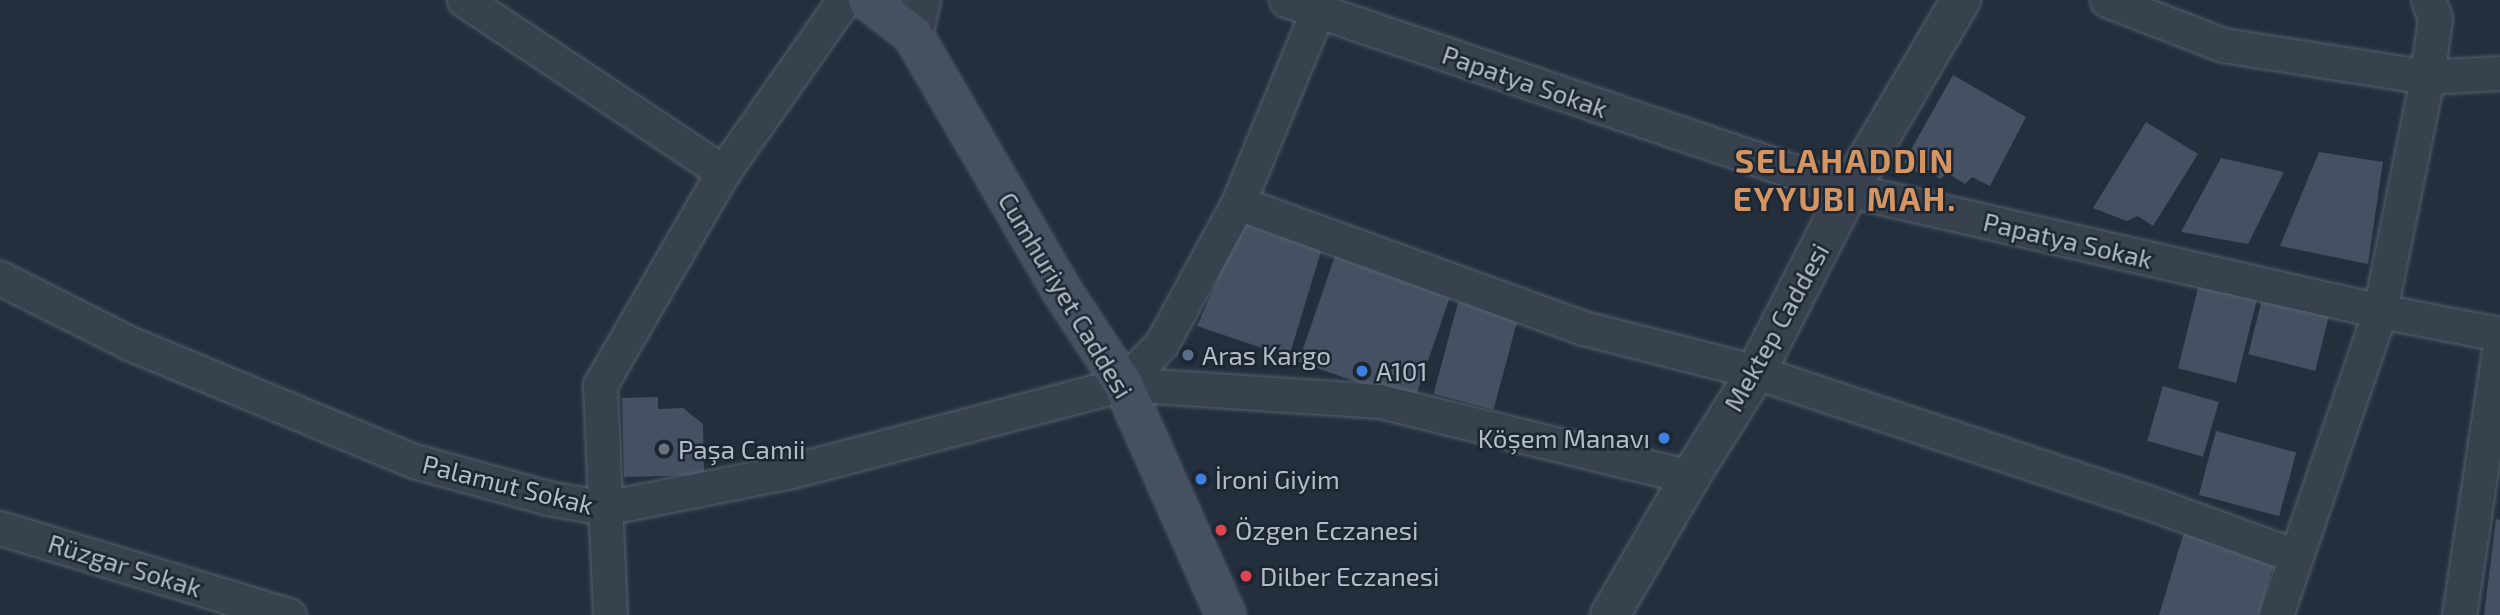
<!DOCTYPE html>
<meta charset="utf-8">
<style>
body{margin:0}
#map{position:relative;width:2500px;height:615px;overflow:hidden;background:#242f3e;font-family:"Exo 2",sans-serif}
div>[style]{position:absolute}
.building>*{inset:0;background:#455162;transform-origin:0 0}
.roads{filter:drop-shadow(0 0 2px #565f6c) drop-shadow(0 0 2px #565f6c)}
.minor>*{height:33px;margin:-16.5px;padding:0 16.5px;transform-origin:16.5px;border-radius:16.5px;background:#38414e}
.tertiary>*{height:38px;margin:-19px;padding:0 19px;transform-origin:19px;border-radius:19px;background:#38414e}
.secondary>*{height:38px;margin:-19px;padding:0 19px;transform-origin:19px;border-radius:19px;background:#465061}
.dots>*{width:19px;height:19px;translate:-50% -50%;box-sizing:border-box;border:4px solid #1d2633;border-radius:50%}
span{translate:-50% -50%;white-space:nowrap;text-align:center;line-height:1.15;-webkit-text-stroke:5px #1d2633;paint-order:stroke}
.street-label{font-size:26px;color:#b4bcc9}
.poi-label{font-size:26px;color:#b4bcc9}
.left{translate:0 -50%;text-align:left}
.right{translate:-100% -50%;text-align:right}
.district-label{font-size:33px;color:#d59563;font-weight:700;letter-spacing:2px}
</style>
<div id="map">
<div class="building">
<i style="clip-path:polygon(1953px 75px,2026px 117px,1990px 186px,1972px 177px,1965px 184px,1947px 173px,1940px 179px,1927px 169px,1919px 174px,1904px 162px)"></i>
<i style="clip-path:polygon(2146px 122px,2198px 154px,2153px 226px,2138px 216px,2127px 221px,2093px 208px)"></i>
<i style="clip-path:polygon(2319px 152px,2383px 162px,2368px 264px,2280px 246px)"></i>
<i style="clip-path:polygon(2221px 158px,2284px 172px,2248px 244px,2181px 232px)"></i>
<i style="clip-path:polygon(1245px 217px,1322px 248px,1289px 357px,1197px 326px)"></i>
<i style="left:1336px;top:253px;width:122px;height:115px;rotate:19deg"></i>
<i style="left:2200px;top:280px;width:60px;height:91px;rotate:14deg"></i>
<i style="left:2263px;top:295px;width:69px;height:61px;rotate:14deg"></i>
<i style="left:1459px;top:299px;width:62px;height:98px;rotate:15deg"></i>
<i style="left:2163px;top:386px;width:58px;height:57px;rotate:16deg"></i>
<i style="clip-path:polygon(658px 397px,658px 409px,683px 408px,703px 424px,704px 475px,624px 477px,622px 398px)"></i>
<i style="left:2216px;top:431px;width:83px;height:66px;rotate:15deg"></i>
<i style="clip-path:polygon(2496px 519px,2500px 520px,2500px 615px,2484px 615px)"></i>
<i style="clip-path:polygon(2185px 529px,2276px 555px,2259px 615px,2159px 615px)"></i>
</div>
<div class="roads">
<div class="minor">
<i style="left:464px;top:0;width:311px;rotate:33.6deg"></i>
<i style="left:1286px;top:0;width:594px;rotate:18.65deg"></i>
<i style="left:1849px;top:190px;width:545px;rotate:12.84deg"></i>
<i style="left:2380px;top:311px;width:122px;rotate:10.9deg"></i>
<i style="left:2107px;top:0;width:124px;rotate:21.2deg"></i>
<i style="left:2223px;top:45px;width:206px;rotate:8.9deg"></i>
<i style="left:2427px;top:77px;width:73px;rotate:-3.1deg"></i>
<i style="left:1238px;top:203px;width:368px;rotate:19.9deg"></i>
<i style="left:1584px;top:328px;width:178px;rotate:14.3deg"></i>
<i style="left:1756px;top:372px;width:415px;rotate:18.4deg"></i>
<i style="left:2150px;top:503px;width:155px;rotate:20deg"></i>
<i style="left:0;top:278px;width:144px;rotate:26.7deg"></i>
<i style="left:129px;top:343px;width:308px;rotate:22.5deg"></i>
<i style="left:414px;top:461px;width:139px;rotate:15.4deg"></i>
<i style="left:548px;top:498px;width:58px;rotate:10deg"></i>
<i style="left:605px;top:508px;width:191px;rotate:-11.2deg"></i>
<i style="left:792px;top:471px;width:342px;rotate:-14.7deg"></i>
<i style="left:1123px;top:384px;width:257px;rotate:3.8deg"></i>
<i style="left:1379px;top:401px;width:320px;rotate:13.7deg"></i>
<i style="left:1123px;top:384px;width:57px;rotate:-46.4deg"></i>
<i style="left:1162px;top:343px;width:159px;rotate:-61.5deg"></i>
<i style="left:1238px;top:203px;width:207px;rotate:-67.5deg"></i>
<i style="left:0;top:528px;width:302px;rotate:16.8deg"></i>
<i style="left:610px;top:615px;width:230px;rotate:-92.5deg"></i>
<i style="left:600px;top:385px;width:246px;rotate:-60deg"></i>
<i style="left:723px;top:172px;width:210px;rotate:-54.9deg"></i>
<i style="left:2276px;top:615px;width:321px;rotate:-71.1deg"></i>
<i style="left:2380px;top:311px;width:239px;rotate:-78.6deg"></i>
<i style="left:2427px;top:77px;width:60px;rotate:-82.3deg"></i>
<i style="left:2435px;top:18px;width:19px;rotate:-111deg"></i>
<i style="left:2459px;top:615px;width:273px;rotate:-81.4deg"></i>
</div>
<div class="tertiary">
<i style="left:913px;top:35px;width:36px;rotate:-77deg"></i>
<i style="left:1610px;top:615px;width:160px;rotate:-59.9deg"></i>
<i style="left:1690px;top:477px;width:124px;rotate:-57.8deg"></i>
<i style="left:1756px;top:372px;width:204px;rotate:-62.9deg"></i>
<i style="left:1849px;top:190px;width:221px;rotate:-59.5deg"></i>
</div>
<div class="secondary">
<i style="left:868px;top:0;width:57px;rotate:37.9deg"></i>
<i style="left:913px;top:35px;width:296px;rotate:59.8deg"></i>
<i style="left:1062px;top:291px;width:111px;rotate:56.7deg"></i>
<i style="left:1123px;top:384px;width:253px;rotate:66deg"></i>
</div>
</div>
<div class="dots">
<i style="left:1188px;top:355px;background:#5c6f8a"></i>
<i style="left:1362px;top:371px;background:#3f7fe0"></i>
<i style="left:1664px;top:438px;background:#3f7fe0"></i>
<i style="left:664px;top:449px;background:#6b7280"></i>
<i style="left:1201px;top:479px;background:#3f7fe0"></i>
<i style="left:1221px;top:530px;background:#e0444e"></i>
<i style="left:1246px;top:576px;background:#e0444e"></i>
</div>
<div class="street-label">
<span style="left:1525px;top:81px;rotate:19deg">Papatya Sokak</span>
<span style="left:2068px;top:240px;rotate:13deg">Papatya Sokak</span>
<span style="left:1066px;top:295px;rotate:59deg">Cumhuriyet Caddesi</span>
<span style="left:1776px;top:327px;rotate:-61deg">Mektep Caddesi</span>
<span style="left:508px;top:484px;rotate:14deg">Palamut Sokak</span>
<span style="left:125px;top:565px;rotate:17deg">Rüzgar Sokak</span>
</div>
<div class="poi-label">
<span class="left" style="left:1202px;top:355px">Aras Kargo</span>
<span class="left" style="left:1376px;top:371px">A101</span>
<span class="right" style="left:1650px;top:438px">Köşem Manavı</span>
<span class="left" style="left:678px;top:449px">Paşa Camii</span>
<span class="left" style="left:1215px;top:479px">İroni Giyim</span>
<span class="left" style="left:1235px;top:530px">Özgen Eczanesi</span>
<span class="left" style="left:1260px;top:576px">Dilber Eczanesi</span>
</div>
<div class="district-label">
<span style="left:1845px;top:180px">SELAHADDIN<br>EYYUBI MAH.</span>
</div>
</div>
